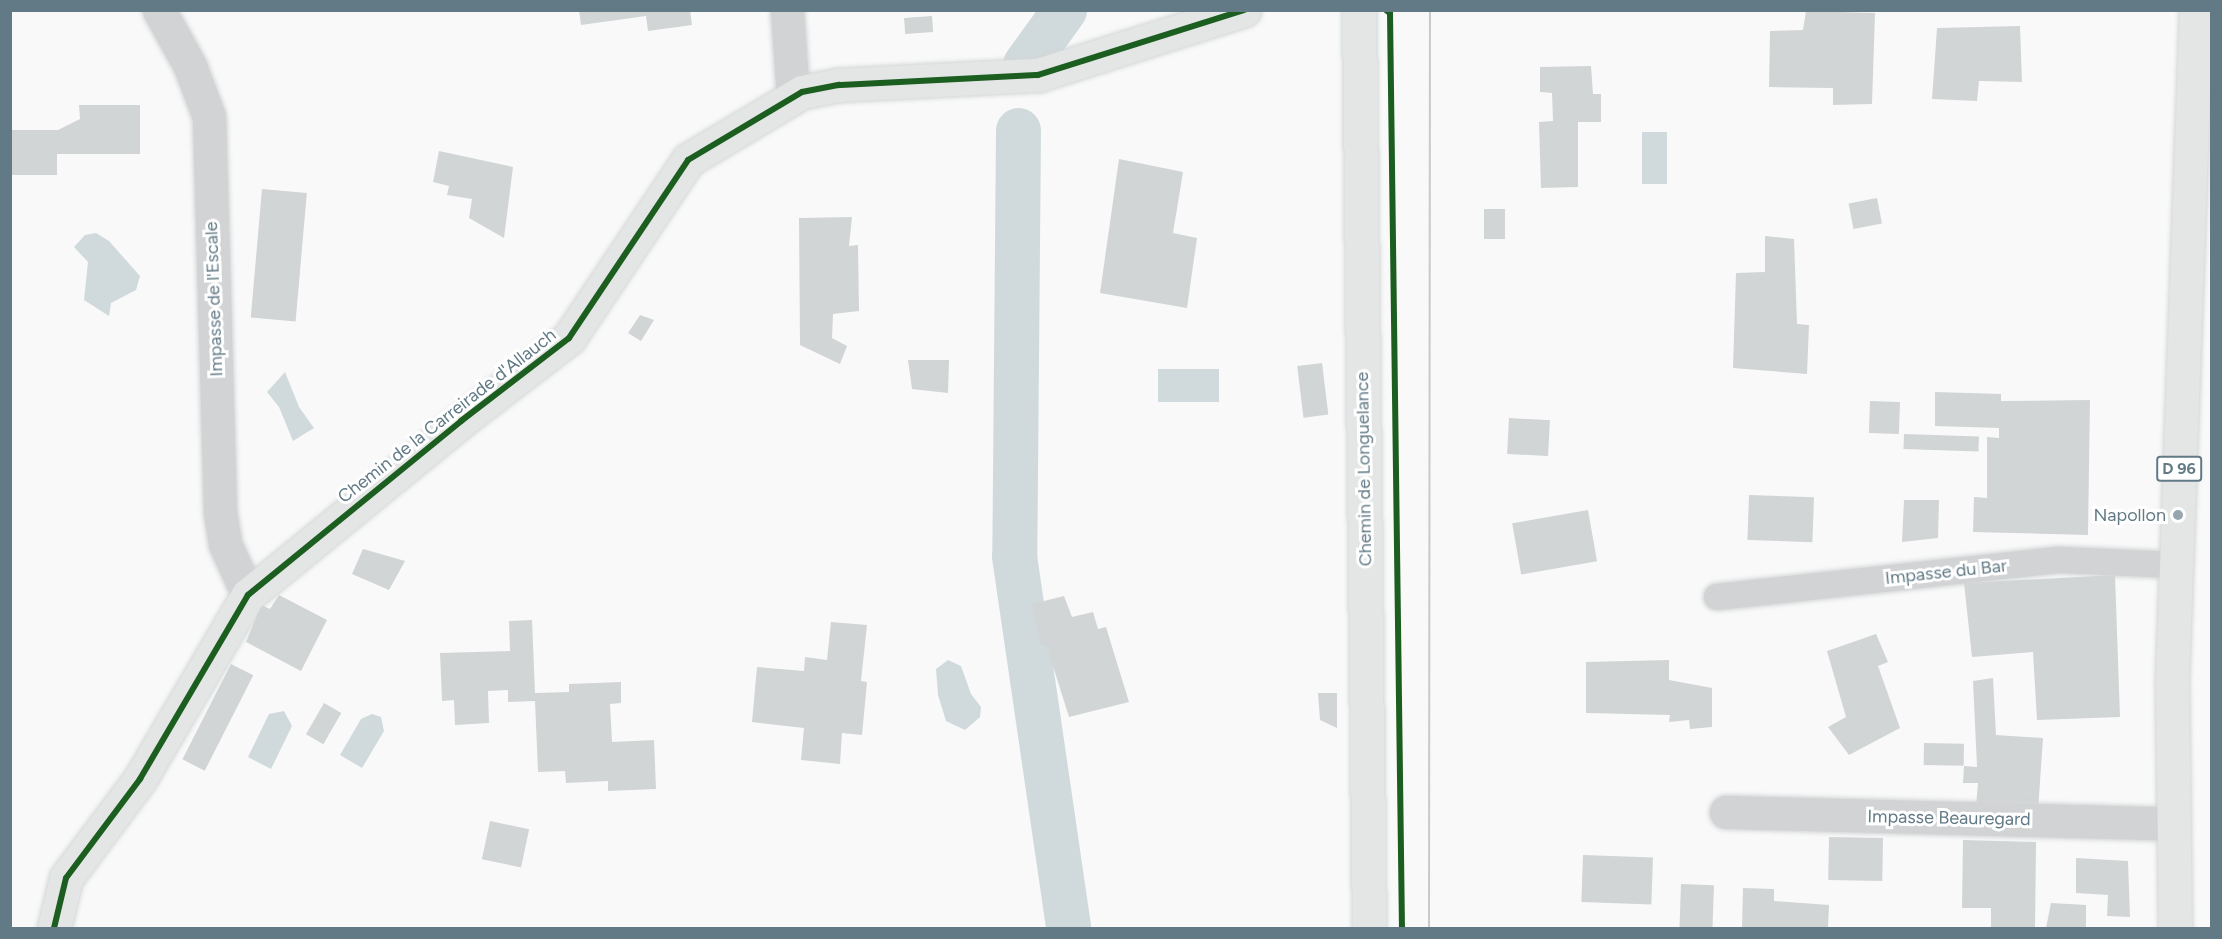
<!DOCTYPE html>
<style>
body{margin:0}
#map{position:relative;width:2222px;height:939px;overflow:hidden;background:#f9f9f9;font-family:Figtree,sans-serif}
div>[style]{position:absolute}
.water>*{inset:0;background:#d0dadc;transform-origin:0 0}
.canal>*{height:45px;margin:-22.5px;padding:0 22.5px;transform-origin:22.5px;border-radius:22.5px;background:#d0dadc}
.building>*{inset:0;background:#d2d5d5;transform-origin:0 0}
.roads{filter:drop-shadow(0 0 2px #d3d6d7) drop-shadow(0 0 2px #d3d6d7)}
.lane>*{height:26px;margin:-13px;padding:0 13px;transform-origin:13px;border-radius:13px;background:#d2d3d4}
.street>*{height:33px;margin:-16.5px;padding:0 16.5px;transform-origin:16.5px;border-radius:16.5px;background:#d2d3d4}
.secondary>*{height:33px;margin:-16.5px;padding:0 16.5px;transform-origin:16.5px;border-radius:16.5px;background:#e4e5e5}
.primary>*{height:33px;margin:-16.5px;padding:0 16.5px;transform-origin:16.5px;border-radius:16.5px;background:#e4e5e5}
.tram>*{height:1.5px;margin:-0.75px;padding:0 0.75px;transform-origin:0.75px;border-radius:0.75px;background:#c7c9ca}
.cycleway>*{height:6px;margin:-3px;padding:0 3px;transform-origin:3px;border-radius:3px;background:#1b5e20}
.dots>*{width:16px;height:16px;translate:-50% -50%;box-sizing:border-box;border:3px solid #fff;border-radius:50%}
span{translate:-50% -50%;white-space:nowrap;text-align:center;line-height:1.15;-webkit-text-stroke:6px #fff;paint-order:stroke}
.shield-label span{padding:2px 4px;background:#fff;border:2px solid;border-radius:4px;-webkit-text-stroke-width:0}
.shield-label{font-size:16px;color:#627a86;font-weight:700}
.street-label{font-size:18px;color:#627a86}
.poi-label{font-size:18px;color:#627a86}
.right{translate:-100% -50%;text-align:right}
.frame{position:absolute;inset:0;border:12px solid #627a86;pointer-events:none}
</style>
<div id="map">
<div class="water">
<i style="left:1642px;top:132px;width:25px;height:52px"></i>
<i style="clip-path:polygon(96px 233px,109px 241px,140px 276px,136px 290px,111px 303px,109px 316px,84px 300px,88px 262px,74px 247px,85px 235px)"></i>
<i style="left:1158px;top:369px;width:61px;height:33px"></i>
<i style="clip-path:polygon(285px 372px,299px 407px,314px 428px,293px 441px,279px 407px,267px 392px)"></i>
<i style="clip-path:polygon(948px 660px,961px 666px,971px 694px,981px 707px,980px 717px,965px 730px,946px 721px,938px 695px,936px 669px)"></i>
<i style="clip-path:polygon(284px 711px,292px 726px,271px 769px,248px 757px,269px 714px)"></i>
<i style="clip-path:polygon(372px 714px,381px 717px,384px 731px,362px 768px,340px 755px,361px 719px)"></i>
</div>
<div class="canal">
<i style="left:1025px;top:64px;width:67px;rotate:-54.2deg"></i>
<i style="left:1018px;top:130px;width:426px;rotate:90.5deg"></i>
<i style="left:1014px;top:556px;width:376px;rotate:81.7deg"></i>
</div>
<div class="building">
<i style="clip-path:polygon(579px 10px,690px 10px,692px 25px,648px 31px,646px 16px,581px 25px)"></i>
<i style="clip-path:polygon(1806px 11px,1875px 13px,1872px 104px,1833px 105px,1833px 88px,1769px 87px,1770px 31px,1803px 30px)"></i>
<i style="left:932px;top:16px;width:16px;height:28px;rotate:86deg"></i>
<i style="clip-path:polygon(2020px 26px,2022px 82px,1979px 81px,1977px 101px,1932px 99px,1937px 28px)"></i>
<i style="clip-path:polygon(1591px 66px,1593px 94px,1601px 94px,1601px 122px,1578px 122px,1578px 187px,1541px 188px,1539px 122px,1553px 121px,1552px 93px,1540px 92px,1540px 67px)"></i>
<i style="clip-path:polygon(79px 105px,140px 105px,140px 154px,57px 154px,57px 175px,10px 175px,10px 130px,58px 130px,80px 119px)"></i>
<i style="clip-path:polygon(439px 151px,513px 167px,504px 238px,469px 218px,472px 199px,447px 195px,449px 186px,433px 182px)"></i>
<i style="clip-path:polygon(1119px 159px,1183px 172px,1173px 233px,1197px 238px,1187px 308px,1100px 293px)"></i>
<i style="left:262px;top:189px;width:45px;height:129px;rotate:5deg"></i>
<i style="left:1877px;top:198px;width:26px;height:29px;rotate:79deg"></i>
<i style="left:1484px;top:209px;width:21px;height:30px"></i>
<i style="clip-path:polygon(852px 217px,849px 246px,858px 245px,859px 311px,833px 314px,832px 338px,847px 346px,840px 364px,800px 345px,799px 218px)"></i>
<i style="clip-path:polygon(1765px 236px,1794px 239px,1797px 324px,1809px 325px,1807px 374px,1733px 368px,1736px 273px,1765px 272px)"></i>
<i style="clip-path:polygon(640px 315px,654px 320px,641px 341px,628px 333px)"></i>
<i style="clip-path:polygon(908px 360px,949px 360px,948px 393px,912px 389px)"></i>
<i style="left:1322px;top:363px;width:52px;height:25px;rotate:83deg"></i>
<i style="clip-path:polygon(1935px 392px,2001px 394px,2001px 401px,2090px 400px,2088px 535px,1973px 532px,1974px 497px,1987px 498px,1987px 437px,1999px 438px,1999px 428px,1935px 426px)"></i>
<i style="left:1870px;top:401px;width:30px;height:32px;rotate:2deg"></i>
<i style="left:1509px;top:418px;width:41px;height:36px;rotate:3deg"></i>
<i style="left:1904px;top:434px;width:75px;height:15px;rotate:2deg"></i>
<i style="left:1749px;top:495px;width:65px;height:45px;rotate:2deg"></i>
<i style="clip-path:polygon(1904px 500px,1939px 500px,1938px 538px,1902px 542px)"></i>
<i style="left:1588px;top:510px;width:52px;height:77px;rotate:80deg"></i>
<i style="clip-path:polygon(363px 549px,405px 561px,389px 590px,352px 574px)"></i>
<i style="clip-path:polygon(2115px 575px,2120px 717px,2037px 720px,2033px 652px,1972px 657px,1964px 583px)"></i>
<i style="clip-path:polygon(279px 595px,327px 620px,301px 671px,246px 642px,261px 605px,270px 609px)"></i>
<i style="clip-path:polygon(1064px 596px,1072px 617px,1093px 612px,1098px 629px,1106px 627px,1129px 702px,1069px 717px,1047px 647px,1040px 644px,1032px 604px)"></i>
<i style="clip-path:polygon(532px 620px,535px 693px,569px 692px,569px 684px,621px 682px,621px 703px,610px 704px,612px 742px,654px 740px,656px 789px,608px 791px,608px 781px,566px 783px,565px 771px,538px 772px,535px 701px,508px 702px,508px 690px,488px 691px,489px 723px,455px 725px,454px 700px,442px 701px,440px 653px,510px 651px,509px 621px)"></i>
<i style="clip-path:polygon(831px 622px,867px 625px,861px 681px,867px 682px,862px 735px,842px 733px,840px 764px,801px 760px,804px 728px,752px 722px,757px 667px,804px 671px,805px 657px,827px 660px)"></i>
<i style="clip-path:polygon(1876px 634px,1888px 662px,1878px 666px,1900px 728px,1849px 755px,1828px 727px,1846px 717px,1827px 651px)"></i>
<i style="clip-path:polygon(1669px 660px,1669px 680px,1712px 688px,1712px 727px,1690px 729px,1689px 720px,1669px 722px,1670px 715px,1586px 713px,1586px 662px)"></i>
<i style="left:231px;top:664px;width:25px;height:107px;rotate:27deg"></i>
<i style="clip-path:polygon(1993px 678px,1996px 735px,2043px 738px,2038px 811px,1976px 806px,1978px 783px,1963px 783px,1964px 766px,1977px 767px,1973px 681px)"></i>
<i style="clip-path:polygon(1318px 693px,1337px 693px,1337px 728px,1320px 720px)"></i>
<i style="left:324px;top:703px;width:20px;height:36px;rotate:30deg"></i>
<i style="left:1924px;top:743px;width:40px;height:22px;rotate:1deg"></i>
<i style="left:490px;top:821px;width:40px;height:39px;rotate:12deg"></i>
<i style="left:1829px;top:837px;width:54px;height:43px;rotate:1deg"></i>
<i style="clip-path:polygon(1963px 840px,2036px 842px,2035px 928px,1991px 928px,1991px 908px,1962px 908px)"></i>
<i style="left:1583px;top:855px;width:70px;height:47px;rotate:2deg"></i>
<i style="clip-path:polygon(2076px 858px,2128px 861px,2130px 917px,2107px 916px,2108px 895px,2076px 893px)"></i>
<i style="left:1681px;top:884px;width:33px;height:44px;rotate:2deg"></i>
<i style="clip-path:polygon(1743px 888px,1774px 889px,1774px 901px,1829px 905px,1828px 928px,1742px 928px)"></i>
<i style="clip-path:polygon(2051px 903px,2086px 905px,2086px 928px,2046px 928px)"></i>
</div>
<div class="roads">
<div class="lane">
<i style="left:1717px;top:597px;width:345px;rotate:-6.2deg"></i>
<i style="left:2060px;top:560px;width:116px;rotate:2.5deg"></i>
</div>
<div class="street">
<i style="left:159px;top:10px;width:64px;rotate:61deg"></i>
<i style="left:190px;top:66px;width:54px;rotate:69.6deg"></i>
<i style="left:209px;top:117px;width:395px;rotate:88.4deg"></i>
<i style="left:220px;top:512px;width:32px;rotate:81deg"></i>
<i style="left:225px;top:544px;width:56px;rotate:65.7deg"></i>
<i style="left:787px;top:10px;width:87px;rotate:86.1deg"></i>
<i style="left:1726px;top:812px;width:446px;rotate:1.5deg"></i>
</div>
<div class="secondary">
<i style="left:1359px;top:10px;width:918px;rotate:89.38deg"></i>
<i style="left:54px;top:928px;width:51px;rotate:-76.5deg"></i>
<i style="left:66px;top:878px;width:124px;rotate:-53.2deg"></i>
<i style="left:140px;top:779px;width:213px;rotate:-59.6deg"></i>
<i style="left:248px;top:595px;width:275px;rotate:-39.2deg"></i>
<i style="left:461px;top:421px;width:136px;rotate:-37.5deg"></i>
<i style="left:569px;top:338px;width:214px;rotate:-56.2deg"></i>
<i style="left:688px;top:160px;width:133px;rotate:-30.8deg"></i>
<i style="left:802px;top:92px;width:38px;rotate:-11deg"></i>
<i style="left:839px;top:85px;width:199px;rotate:-2.9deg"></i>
<i style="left:1038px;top:75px;width:216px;rotate:-17.5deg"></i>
</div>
<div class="primary">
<i style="left:2175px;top:928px;width:249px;rotate:-90.7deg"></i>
<i style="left:2172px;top:679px;width:669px;rotate:-87.95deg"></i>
</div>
</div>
<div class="tram">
<i style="left:1429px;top:928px;width:918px;rotate:-89.94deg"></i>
</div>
<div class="cycleway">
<i style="left:1386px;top:10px;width:5px;rotate:37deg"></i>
<i style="left:1390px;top:13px;width:915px;rotate:89.25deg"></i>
<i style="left:54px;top:928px;width:51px;rotate:-76.5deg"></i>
<i style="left:66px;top:878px;width:124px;rotate:-53.2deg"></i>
<i style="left:140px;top:779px;width:213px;rotate:-59.6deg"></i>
<i style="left:248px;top:595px;width:275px;rotate:-39.2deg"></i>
<i style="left:461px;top:421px;width:136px;rotate:-37.5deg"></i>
<i style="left:569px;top:338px;width:214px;rotate:-56.2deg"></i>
<i style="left:688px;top:160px;width:133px;rotate:-30.8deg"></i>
<i style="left:802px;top:92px;width:38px;rotate:-11deg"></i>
<i style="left:839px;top:85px;width:199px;rotate:-2.9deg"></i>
<i style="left:1038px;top:75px;width:216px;rotate:-17.5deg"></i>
</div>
<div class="dots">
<i style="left:2178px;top:515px;background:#97a6ae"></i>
</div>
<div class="shield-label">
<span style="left:2179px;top:469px">D 96</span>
</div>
<div class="street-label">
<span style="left:214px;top:299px;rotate:-92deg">Impasse de l'Escale</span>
<span style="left:447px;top:416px;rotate:-38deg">Chemin de la Carreirade d'Allauch</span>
<span style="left:1364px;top:469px;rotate:-91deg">Chemin de Longuelance</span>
<span style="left:1946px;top:572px;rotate:-6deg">Impasse du Bar</span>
<span style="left:1949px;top:818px;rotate:1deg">Impasse Beauregard</span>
</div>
<div class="poi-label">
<span class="right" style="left:2166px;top:515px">Napollon</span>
</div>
<div class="frame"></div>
</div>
